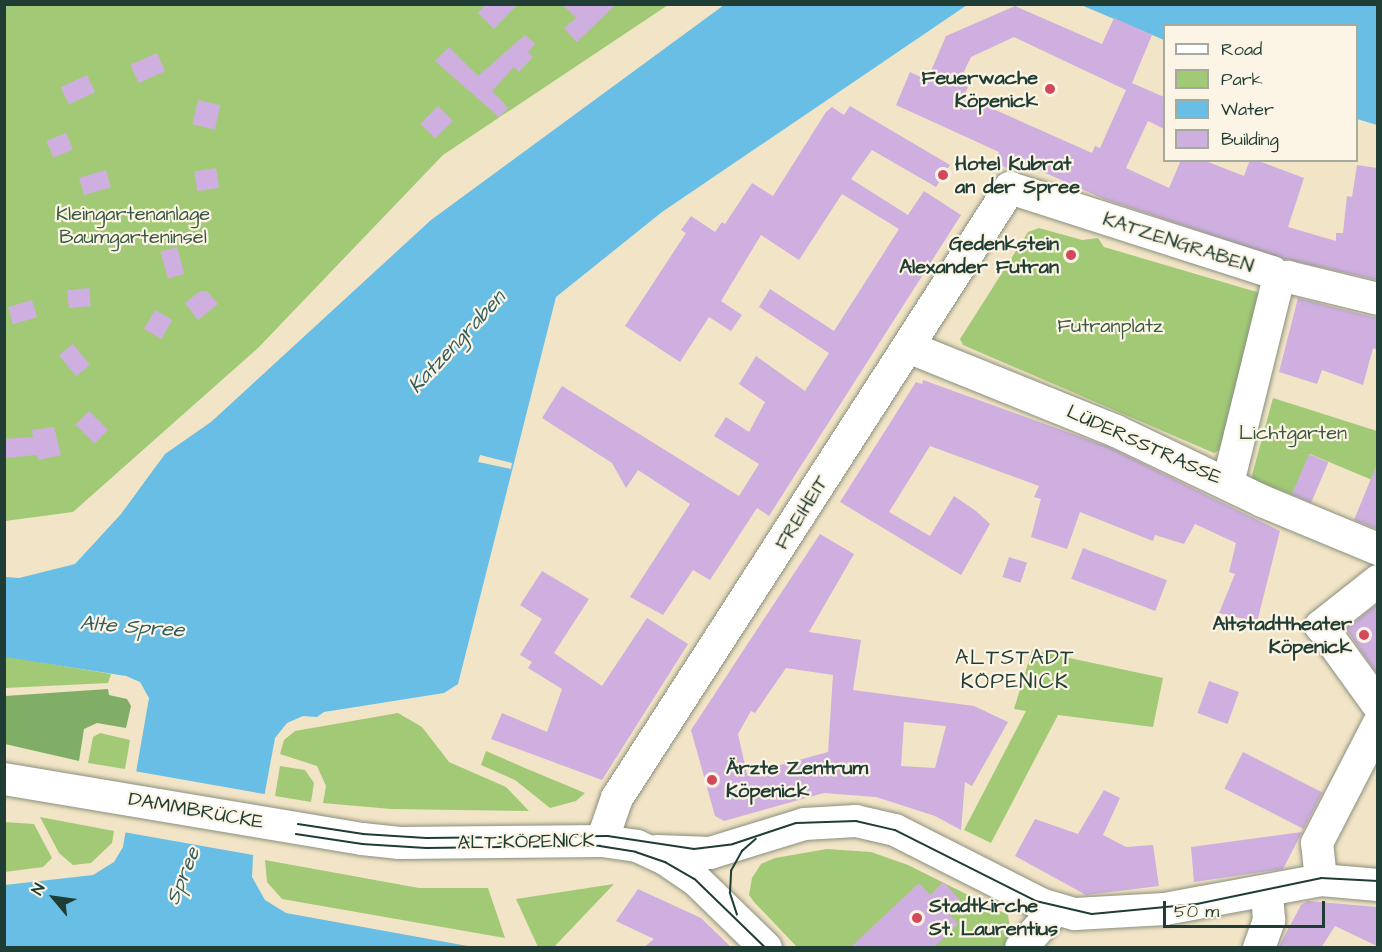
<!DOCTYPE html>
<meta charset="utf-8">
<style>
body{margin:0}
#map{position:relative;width:1382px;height:952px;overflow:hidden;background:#f2e4c6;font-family:"Architects Daughter",sans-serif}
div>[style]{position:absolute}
.green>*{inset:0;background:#a2ca76}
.forest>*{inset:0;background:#81ae67}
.water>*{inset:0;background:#69bee6}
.pier>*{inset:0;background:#f2e4c6;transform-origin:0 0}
.building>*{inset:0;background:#cfafdf;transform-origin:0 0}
.roads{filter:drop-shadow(0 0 2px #88907d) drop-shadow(0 0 2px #88907d)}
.minor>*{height:32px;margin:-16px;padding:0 16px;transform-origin:16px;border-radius:16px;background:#fff}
.tram>*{height:1.5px;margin:-0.75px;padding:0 0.75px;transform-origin:0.75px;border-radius:0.75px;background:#1f3d34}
.dots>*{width:16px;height:16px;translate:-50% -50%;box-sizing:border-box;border:3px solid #fcf5e5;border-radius:50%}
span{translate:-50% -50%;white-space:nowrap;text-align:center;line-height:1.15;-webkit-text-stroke:4.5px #fcf5e5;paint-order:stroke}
.poi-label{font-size:20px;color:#1f3d34;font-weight:700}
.right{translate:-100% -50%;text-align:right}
.left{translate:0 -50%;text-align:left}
.park-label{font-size:20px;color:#395941}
.street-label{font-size:20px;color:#1f3d34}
.water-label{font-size:21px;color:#325d60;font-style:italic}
.neighbourhood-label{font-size:21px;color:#1f3d34;letter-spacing:1.5px}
.frame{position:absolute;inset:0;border:6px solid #1f3d34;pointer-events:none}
.legend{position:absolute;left:1163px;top:24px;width:195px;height:138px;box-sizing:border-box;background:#fcf5e5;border:2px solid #a4ab9e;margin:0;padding:8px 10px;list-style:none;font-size:18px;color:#1f3d34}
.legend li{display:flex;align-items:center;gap:12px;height:30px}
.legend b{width:30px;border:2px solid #a4ab9e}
.north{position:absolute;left:24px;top:868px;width:60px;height:60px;-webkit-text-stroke:4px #fcf5e5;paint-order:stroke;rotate:299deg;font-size:16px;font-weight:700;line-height:24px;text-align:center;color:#1f3d34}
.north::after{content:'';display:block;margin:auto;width:21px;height:27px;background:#1f3d34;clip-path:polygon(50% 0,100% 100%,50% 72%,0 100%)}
.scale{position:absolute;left:1163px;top:901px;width:162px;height:27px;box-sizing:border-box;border:3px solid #1f3d34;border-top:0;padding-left:8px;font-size:18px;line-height:21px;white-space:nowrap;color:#1f3d34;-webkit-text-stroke:4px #fcf5e5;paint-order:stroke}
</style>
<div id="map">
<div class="green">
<i style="clip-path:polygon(4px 5px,668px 5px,443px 155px,258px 348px,73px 512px,5px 521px)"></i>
<i style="clip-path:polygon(1039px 228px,1082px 240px,1098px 238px,1104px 247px,1267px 295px,1228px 446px,1214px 453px,963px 345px,960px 339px,1028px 232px)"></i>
<i style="clip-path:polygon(1273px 398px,1377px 431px,1377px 482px,1310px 454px,1296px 496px,1251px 479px)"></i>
<i style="clip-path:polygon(1032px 650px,1163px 678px,1153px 727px,1058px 715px,991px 843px,964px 830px,1026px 711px,1014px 709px)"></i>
<i style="clip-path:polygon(5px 657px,9px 657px,111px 674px,108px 683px,5px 688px)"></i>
<i style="clip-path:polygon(398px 713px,422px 727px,449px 762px,506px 787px,529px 811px,391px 809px,323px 803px,326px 786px,317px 766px,280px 754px,284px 740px,295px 731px)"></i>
<i style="clip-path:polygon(100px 733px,130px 740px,125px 769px,88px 763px,93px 737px)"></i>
<i style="clip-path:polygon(486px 751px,525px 768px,585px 793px,576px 801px,550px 808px,515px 780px,481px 765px)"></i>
<i style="clip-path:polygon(280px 766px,305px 770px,314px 783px,311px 802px,275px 796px)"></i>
<i style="clip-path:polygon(40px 817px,114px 831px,112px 843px,91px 863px,73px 865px,59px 853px)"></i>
<i style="clip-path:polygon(4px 822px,34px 824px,52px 858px,43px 867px,5px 872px)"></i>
<i style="clip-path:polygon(827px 849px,871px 852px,908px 865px,1008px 915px,1012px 942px,1006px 948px,797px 947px,754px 902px,749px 895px,752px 878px,761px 864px,775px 858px)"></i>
<i style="clip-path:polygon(265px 860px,419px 888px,488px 888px,505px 938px,282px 899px,267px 882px)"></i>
<i style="clip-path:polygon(614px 884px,554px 947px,538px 947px,516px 899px)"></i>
</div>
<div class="forest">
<i style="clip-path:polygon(108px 689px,109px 695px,127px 699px,131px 706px,126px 728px,97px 723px,84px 729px,79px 761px,5px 744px,5px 696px)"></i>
</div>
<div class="water">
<i style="clip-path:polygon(724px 5px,967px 5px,662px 212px,556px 297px,458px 684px,444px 693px,324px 712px,317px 717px,303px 716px,287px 723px,275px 738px,253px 857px,252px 877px,265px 900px,286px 913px,473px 947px,5px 947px,5px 885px,93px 875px,114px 862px,123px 847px,149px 698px,140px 682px,126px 676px,5px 657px,5px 577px,19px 578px,75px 564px,121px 514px,165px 454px,211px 422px,431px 220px)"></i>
<i style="clip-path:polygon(1081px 5px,1377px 5px,1377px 125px,1357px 119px,1356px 26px,1164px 26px,1164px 40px)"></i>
</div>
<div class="pier">
<i style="clip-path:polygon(480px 455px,512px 463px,511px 469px,478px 462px)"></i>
<i style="left:134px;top:771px;width:135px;height:62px;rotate:10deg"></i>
</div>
<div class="building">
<i style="clip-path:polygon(486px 4px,518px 4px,494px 29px,478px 13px)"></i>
<i style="clip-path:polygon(562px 4px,616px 4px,577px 42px,564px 28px,576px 18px)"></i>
<i style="clip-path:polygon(evenodd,1015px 6px,1102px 44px,1114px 18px,1152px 35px,1132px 83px,1164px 97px,1164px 129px,1148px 121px,1126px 168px,1169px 188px,1181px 160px,1203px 160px,1244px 176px,1250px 160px,1256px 160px,1304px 178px,1288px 227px,1336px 241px,1336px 233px,1343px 233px,1347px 196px,1352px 197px,1357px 165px,1377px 168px,1377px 280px,1281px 258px,1104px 199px,1025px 164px,1021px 173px,1013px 171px,994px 162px,999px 152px,896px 105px,910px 72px,927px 80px,946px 36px,1015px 6px,1014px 37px,1126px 90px,1100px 148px,1095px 146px,1092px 153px,964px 96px,968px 87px,958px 84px,971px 57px,1014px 37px)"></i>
<i style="clip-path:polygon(525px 35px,535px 44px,528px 52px,533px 57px,519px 72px,514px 67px,492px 91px,508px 108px,499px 117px,435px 61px,449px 47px,478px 76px)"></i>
<i style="left:157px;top:53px;width:20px;height:29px;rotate:66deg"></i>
<i style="left:87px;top:75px;width:19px;height:29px;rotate:65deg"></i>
<i style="left:198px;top:100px;width:23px;height:25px;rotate:13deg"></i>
<i style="left:438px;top:106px;width:21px;height:25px;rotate:45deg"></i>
<i style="clip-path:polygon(850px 106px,950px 165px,936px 187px,872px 150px,851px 179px,908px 215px,924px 191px,961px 215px,769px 516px,757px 508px,710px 580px,693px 570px,663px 615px,630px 597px,690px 504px,638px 470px,626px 488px,612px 463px,542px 418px,562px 386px,739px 496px,759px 464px,714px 436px,726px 417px,749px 432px,765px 402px,739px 384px,756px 356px,805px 391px,829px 353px,759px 307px,770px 289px,834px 331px,899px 229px,842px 194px,799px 260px,761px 235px,721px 301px,742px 315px,731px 331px,709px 317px,680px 362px,625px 326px,686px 233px,681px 230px,691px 216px,715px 232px,722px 222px,725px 224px,752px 183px,773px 196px,826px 112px,832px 107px,844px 115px)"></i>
<i style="left:66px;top:133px;width:18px;height:21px;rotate:68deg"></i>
<i style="left:216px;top:168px;width:20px;height:22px;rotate:81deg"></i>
<i style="left:106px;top:170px;width:18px;height:28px;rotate:74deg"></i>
<i style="left:177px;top:247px;width:28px;height:17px;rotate:75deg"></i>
<i style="left:89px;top:288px;width:18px;height:22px;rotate:84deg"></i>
<i style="clip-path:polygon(200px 291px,207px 291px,218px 304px,198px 320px,185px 303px)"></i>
<i style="clip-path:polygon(1298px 298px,1377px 318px,1377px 350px,1373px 348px,1363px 385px,1322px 370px,1317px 384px,1279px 372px)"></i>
<i style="left:32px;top:300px;width:18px;height:25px;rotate:74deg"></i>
<i style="left:155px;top:310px;width:20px;height:22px;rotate:30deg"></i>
<i style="left:73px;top:344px;width:27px;height:18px;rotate:51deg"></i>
<i style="clip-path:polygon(923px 380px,1109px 447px,1280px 531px,1257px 622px,1219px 613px,1235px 574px,1229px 572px,1236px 543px,1195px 524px,1184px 544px,1155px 535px,1153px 541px,1080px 512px,1067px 549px,1031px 537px,1041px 499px,1034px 497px,1039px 486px,930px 446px,889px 512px,930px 536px,954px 496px,976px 511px,990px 524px,961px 575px,840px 502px,916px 382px,922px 384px)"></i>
<i style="left:89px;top:411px;width:27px;height:19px;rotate:45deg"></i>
<i style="clip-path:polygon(54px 427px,61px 455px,39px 460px,37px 455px,4px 458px,4px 439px,33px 437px,32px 430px)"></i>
<i style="left:1309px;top:454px;width:21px;height:44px;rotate:23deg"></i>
<i style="clip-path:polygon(1377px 464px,1377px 529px,1354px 520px)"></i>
<i style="clip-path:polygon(evenodd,820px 534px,854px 554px,809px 632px,861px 640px,853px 690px,974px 706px,1008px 722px,972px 786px,965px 782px,961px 830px,935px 816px,876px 797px,824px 793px,724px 821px,715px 816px,691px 730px,820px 534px,786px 668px,833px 675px,828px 752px,747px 774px,738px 734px,751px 711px,755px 713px,786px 668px,820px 534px,904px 722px,946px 726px,935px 768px,901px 766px,904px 722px)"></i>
<i style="left:1083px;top:548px;width:90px;height:33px;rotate:21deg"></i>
<i style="left:1009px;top:557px;width:19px;height:21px;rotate:18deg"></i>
<i style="clip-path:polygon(542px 571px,589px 599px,554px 653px,602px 686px,647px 618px,688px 644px,602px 780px,491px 739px,502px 713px,547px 732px,562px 689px,528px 668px,532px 662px,520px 655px,542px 619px,520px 605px)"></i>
<i style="clip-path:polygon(1377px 604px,1377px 674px,1346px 629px)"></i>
<i style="left:1209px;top:681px;width:32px;height:34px;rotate:20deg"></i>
<i style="left:1243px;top:752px;width:89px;height:41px;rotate:27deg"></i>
<i style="clip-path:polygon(1104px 790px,1120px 798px,1103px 835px,1126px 847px,1153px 845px,1159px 886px,1086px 895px,1015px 856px,1035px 819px,1078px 834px)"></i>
<i style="clip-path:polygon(1302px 832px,1283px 869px,1194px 882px,1191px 847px)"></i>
<i style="clip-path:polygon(943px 882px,960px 900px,947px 912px,958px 924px,933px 948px,850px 948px,919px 883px,930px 895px)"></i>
<i style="clip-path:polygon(638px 889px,701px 918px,732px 948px,643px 948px,654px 939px,616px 921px)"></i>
<i style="clip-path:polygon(1308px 901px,1377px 907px,1377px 946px,1335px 926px,1321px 948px,1278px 948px,1301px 905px)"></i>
</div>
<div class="roads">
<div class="minor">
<i style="left:1278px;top:281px;width:11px;rotate:-22deg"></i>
<i style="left:1288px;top:277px;width:93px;rotate:13.7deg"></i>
<i style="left:908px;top:347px;width:224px;rotate:22deg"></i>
<i style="left:1116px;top:431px;width:162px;rotate:25.6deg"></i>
<i style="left:1262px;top:501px;width:126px;rotate:22.5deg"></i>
<i style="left:1228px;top:483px;width:208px;rotate:-76.1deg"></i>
<i style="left:1378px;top:581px;width:73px;rotate:141.7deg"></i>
<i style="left:1321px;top:626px;width:97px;rotate:54.2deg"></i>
<i style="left:4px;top:779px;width:363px;rotate:9.5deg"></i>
<i style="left:362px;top:839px;width:38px;rotate:6deg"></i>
<i style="left:400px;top:843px;width:202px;rotate:-0.6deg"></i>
<i style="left:602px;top:841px;width:35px;rotate:8deg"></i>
<i style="left:637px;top:846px;width:31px;rotate:25deg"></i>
<i style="left:665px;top:859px;width:36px;rotate:34deg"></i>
<i style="left:695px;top:879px;width:99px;rotate:44.2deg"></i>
<i style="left:602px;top:841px;width:46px;rotate:-70.8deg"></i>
<i style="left:617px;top:798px;width:726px;rotate:-57.21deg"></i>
<i style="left:1010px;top:188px;width:275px;rotate:17.8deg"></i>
<i style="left:1272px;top:272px;width:11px;rotate:56deg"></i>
<i style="left:657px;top:851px;width:53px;rotate:2.2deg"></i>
<i style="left:710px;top:853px;width:98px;rotate:-17.1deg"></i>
<i style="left:804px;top:824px;width:52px;rotate:-3.3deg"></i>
<i style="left:856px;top:821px;width:40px;rotate:13deg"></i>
<i style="left:895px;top:830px;width:166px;rotate:26.9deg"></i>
<i style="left:1043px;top:905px;width:33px;rotate:16deg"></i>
<i style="left:1075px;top:914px;width:90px;rotate:-3.2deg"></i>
<i style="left:1165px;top:909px;width:159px;rotate:-10.5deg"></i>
<i style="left:1321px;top:880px;width:57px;rotate:5deg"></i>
<i style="left:1321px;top:880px;width:37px;rotate:-96deg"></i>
<i style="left:1317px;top:843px;width:133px;rotate:-62.7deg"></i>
<i style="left:1021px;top:948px;width:51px;rotate:-48.2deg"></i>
<i style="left:1259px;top:948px;width:30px;rotate:-70deg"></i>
<i style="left:1269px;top:920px;width:28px;rotate:-94deg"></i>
</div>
</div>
<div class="tram">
<i style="left:298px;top:824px;width:66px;rotate:8.7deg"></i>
<i style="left:363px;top:834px;width:63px;rotate:3.6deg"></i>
<i style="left:426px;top:838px;width:182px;rotate:-0.6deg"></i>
<i style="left:608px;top:836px;width:87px;rotate:8.6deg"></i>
<i style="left:694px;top:849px;width:39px;rotate:-7deg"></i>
<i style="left:733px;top:844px;width:66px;rotate:-18.4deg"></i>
<i style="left:796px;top:823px;width:60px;rotate:-1.9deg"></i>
<i style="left:856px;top:821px;width:40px;rotate:13deg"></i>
<i style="left:895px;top:830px;width:158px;rotate:26.7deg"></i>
<i style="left:1036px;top:901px;width:57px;rotate:13.1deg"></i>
<i style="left:1092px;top:914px;width:105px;rotate:-5.4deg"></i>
<i style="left:1197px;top:904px;width:127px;rotate:-11.8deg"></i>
<i style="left:1321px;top:878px;width:57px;rotate:3deg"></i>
<i style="left:296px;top:834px;width:67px;rotate:8.6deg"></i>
<i style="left:362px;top:844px;width:64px;rotate:3.6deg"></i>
<i style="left:426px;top:848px;width:174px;rotate:-0.7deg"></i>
<i style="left:600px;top:846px;width:36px;rotate:9deg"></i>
<i style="left:636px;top:852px;width:31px;rotate:19deg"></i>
<i style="left:665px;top:862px;width:34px;rotate:30deg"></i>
<i style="left:695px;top:879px;width:99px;rotate:44.2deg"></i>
<i style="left:737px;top:915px;width:23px;rotate:-108deg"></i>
<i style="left:730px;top:893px;width:22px;rotate:-87deg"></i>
<i style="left:731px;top:871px;width:23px;rotate:-61deg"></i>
<i style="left:742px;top:851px;width:18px;rotate:-41deg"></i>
</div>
<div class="dots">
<i style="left:1050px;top:89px;background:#d1495b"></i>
<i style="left:943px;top:175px;background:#d1495b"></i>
<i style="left:1071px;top:255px;background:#d1495b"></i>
<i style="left:1364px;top:635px;background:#d1495b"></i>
<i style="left:712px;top:780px;background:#d1495b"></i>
<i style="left:917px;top:918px;background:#d1495b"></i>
</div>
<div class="poi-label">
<span class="right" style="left:1038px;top:90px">Feuerwache<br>Köpenick</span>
<span class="left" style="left:955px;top:176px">Hotel Kubrat<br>an der Spree</span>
<span class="right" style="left:1059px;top:256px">Gedenkstein<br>Alexander Futran</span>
<span class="right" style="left:1352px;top:636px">Altstadttheater<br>Köpenick</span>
<span class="left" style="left:726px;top:780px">Ärzte Zentrum<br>Köpenick</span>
<span class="left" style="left:929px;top:918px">Stadtkirche<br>St. Laurentius</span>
</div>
<div class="park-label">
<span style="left:133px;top:226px">Kleingartenanlage<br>Baumgarteninsel</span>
<span style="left:1110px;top:326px">Futranplatz</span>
<span style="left:1293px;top:433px">Lichtgarten</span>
</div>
<div class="street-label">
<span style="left:1178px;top:243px;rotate:18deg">KATZENGRABEN</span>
<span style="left:1144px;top:445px;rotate:24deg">LÜDERSSTRASSE</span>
<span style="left:802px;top:513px;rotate:-58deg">FREIHEIT</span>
<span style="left:196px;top:811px;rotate:10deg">DAMMBRÜCKE</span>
<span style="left:526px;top:842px;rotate:-1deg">ALT-KÖPENICK</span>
</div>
<div class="water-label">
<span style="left:457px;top:342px;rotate:-47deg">Katzengraben</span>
<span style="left:132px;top:627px;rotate:4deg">Alte Spree</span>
<span style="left:183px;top:876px;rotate:-68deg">Spree</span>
</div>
<div class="neighbourhood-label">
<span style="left:1015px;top:670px">ALTSTADT<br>KÖPENICK</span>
</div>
<div class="frame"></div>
<ul class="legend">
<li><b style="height:8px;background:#fff"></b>Road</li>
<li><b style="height:16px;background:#a2ca76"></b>Park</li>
<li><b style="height:16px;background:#69bee6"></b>Water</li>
<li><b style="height:16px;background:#cfafdf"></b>Building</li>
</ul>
<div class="north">N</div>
<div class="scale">50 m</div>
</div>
